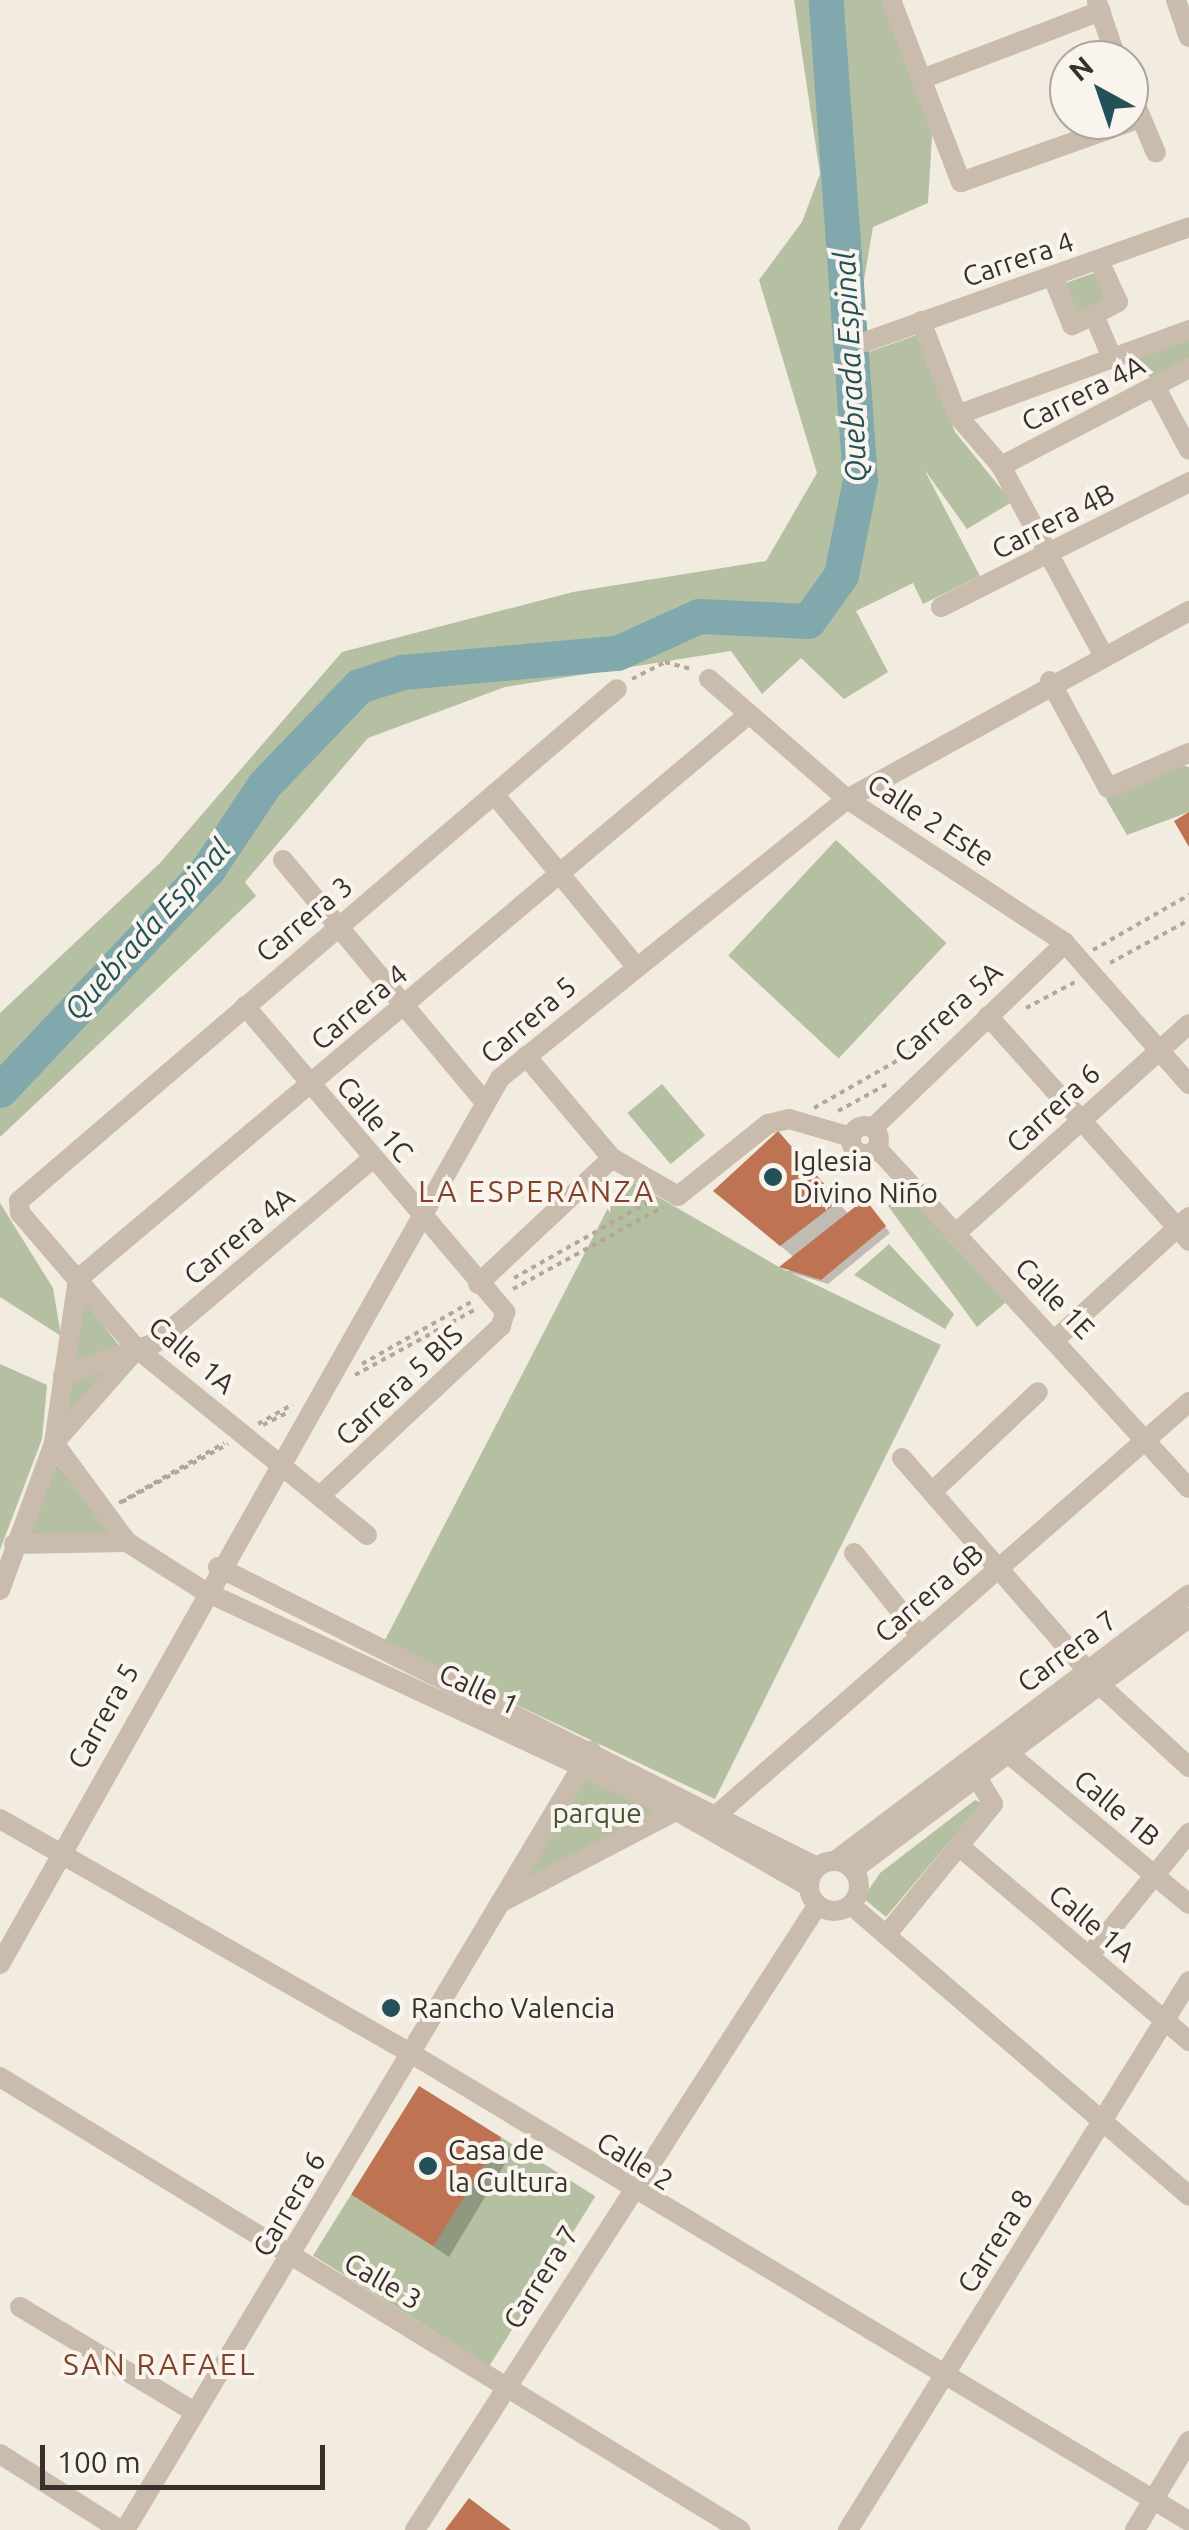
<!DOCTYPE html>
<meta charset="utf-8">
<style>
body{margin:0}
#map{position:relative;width:1189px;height:2530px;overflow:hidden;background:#f2ebe0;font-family:Ubuntu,sans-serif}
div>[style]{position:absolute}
.green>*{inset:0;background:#b4c0a1;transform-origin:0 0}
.shadow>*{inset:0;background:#0003}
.river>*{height:35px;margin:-17.5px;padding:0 17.5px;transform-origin:17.5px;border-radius:17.5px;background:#81a9ad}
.building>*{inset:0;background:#be7352;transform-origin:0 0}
.path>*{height:4px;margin-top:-2px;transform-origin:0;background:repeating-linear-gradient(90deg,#b5a697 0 5px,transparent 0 10px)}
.minor>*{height:20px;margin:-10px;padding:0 10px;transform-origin:10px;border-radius:10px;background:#c9bcad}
.minor>.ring{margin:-10px;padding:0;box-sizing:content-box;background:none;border:20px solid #c9bcad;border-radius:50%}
.dots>*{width:28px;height:28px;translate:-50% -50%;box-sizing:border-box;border:5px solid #f9f4ed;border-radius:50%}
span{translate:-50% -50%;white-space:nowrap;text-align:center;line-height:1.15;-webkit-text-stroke:8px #f9f4ed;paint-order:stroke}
.street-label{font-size:28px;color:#38302b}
.poi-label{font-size:28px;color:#38302b}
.left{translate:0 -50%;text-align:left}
.park-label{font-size:28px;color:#455530}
.water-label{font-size:30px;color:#235157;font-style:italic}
.neighbourhood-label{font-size:30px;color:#824429;letter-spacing:2.5px}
.north{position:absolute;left:1049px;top:40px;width:100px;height:100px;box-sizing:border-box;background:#f9f4ed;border:2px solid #aca69f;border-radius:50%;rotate:320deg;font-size:28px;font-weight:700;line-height:40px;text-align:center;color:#38302b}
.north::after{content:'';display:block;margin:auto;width:35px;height:45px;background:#235157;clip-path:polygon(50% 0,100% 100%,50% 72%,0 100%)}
.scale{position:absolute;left:40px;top:2445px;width:285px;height:45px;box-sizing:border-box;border:5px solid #38302b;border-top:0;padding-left:12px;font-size:30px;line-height:35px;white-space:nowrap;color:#38302b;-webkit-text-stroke:8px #f9f4ed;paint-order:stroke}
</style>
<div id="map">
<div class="green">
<i style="clip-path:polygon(794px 0,884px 0,933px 119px,928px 203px,873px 227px,854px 339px,863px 354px,917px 335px,955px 432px,1012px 502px,967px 529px,924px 469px,980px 576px,923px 604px,913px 583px,856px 611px,888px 672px,844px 699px,801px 658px,762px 694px,731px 651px,505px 687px,368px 738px,245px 882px,256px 896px,0 1137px,0 1013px,160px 863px,342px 652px,573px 592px,766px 561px,817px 473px,759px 280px,802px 222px,820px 174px)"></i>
<i style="left:1100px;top:271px;width:34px;height:42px;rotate:71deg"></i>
<i style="clip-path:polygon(1189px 335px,1189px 359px,1150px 378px,1130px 352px)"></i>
<i style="clip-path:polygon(1180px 765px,1189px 767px,1189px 812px,1127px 835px,1106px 799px)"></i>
<i style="left:836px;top:840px;width:151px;height:158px;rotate:43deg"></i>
<i style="left:662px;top:1084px;width:67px;height:45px;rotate:50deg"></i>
<i style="clip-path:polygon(624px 1177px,779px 1267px,941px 1345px,715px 1799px,384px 1642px)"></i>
<i style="clip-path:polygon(909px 1190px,1013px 1296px,977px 1327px,888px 1206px)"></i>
<i style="clip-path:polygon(0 1203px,53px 1288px,61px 1336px,0 1297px)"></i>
<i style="clip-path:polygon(889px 1244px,954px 1314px,945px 1329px,854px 1275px)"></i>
<i style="clip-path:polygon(80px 1296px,122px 1349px,71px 1368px)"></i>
<i style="clip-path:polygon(0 1364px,47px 1385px,42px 1439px,0 1550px)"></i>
<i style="clip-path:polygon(114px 1364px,66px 1419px,70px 1380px)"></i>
<i style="clip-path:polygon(57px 1464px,111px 1534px,24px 1537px)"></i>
<i style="clip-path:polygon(586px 1771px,671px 1814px,516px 1888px)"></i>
<i style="clip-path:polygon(975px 1800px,982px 1803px,886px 1917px,863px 1898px,880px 1873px)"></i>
<i style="left:419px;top:2086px;width:208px;height:200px;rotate:32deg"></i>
</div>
<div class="shadow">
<i style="clip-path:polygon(790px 1146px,849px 1215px,871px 1208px,890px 1233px,828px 1284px,788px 1272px,795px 1258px,729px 1203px)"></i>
<i style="clip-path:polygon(500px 2139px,512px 2152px,449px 2257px,357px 2195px)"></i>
</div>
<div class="river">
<i style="left:0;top:1090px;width:303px;rotate:-46.7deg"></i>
<i style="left:208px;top:869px;width:101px;rotate:-56.3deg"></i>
<i style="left:264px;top:785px;width:137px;rotate:-46.2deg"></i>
<i style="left:359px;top:686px;width:45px;rotate:-18deg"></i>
<i style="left:402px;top:672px;width:216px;rotate:-5.1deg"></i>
<i style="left:617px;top:653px;width:90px;rotate:-24.3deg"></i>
<i style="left:699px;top:616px;width:109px;rotate:2.6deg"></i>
<i style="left:808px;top:621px;width:57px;rotate:-54.3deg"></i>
<i style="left:841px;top:575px;width:97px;rotate:-78.7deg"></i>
<i style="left:860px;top:480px;width:481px;rotate:-94.1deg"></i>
</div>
<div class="building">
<i style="clip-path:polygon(1189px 812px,1189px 847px,1174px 821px)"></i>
<i style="clip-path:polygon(778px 1131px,839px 1201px,780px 1246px,713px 1191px)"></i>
<i style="clip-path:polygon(865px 1199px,886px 1226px,821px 1280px,779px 1267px)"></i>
<i style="left:419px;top:2086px;width:97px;height:128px;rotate:32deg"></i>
<i style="clip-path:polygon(469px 2498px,511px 2530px,445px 2530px)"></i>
</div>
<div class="path">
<i style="left:632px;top:679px;width:37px;rotate:-27deg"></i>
<i style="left:665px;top:662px;width:28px;rotate:15deg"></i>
<i style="left:1093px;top:950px;width:111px;rotate:-29.8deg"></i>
<i style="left:1110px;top:963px;width:90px;rotate:-28.6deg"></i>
<i style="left:1026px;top:1008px;width:55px;rotate:-28deg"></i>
<i style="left:814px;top:1108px;width:142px;rotate:-29.6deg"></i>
<i style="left:838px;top:1111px;width:60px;rotate:-28.7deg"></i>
<i style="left:514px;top:1278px;width:156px;rotate:-29.5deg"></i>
<i style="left:513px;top:1289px;width:171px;rotate:-28.7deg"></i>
<i style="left:362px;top:1364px;width:125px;rotate:-29.6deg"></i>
<i style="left:355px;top:1375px;width:140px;rotate:-28.6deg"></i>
<i style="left:258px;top:1424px;width:40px;rotate:-29.7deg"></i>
<i style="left:263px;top:1425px;width:30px;rotate:-27deg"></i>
<i style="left:122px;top:1502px;width:121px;rotate:-28.7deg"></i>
<i style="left:119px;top:1503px;width:121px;rotate:-29.7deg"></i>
</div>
<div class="minor">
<i style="left:891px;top:0;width:195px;rotate:69deg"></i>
<i style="left:961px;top:182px;width:191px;rotate:-19.6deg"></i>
<i style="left:1176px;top:0;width:39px;rotate:71deg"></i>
<i style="left:1097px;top:2px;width:61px;rotate:71deg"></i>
<i style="left:927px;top:77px;width:186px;rotate:-20.8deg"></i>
<i style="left:1129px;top:89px;width:69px;rotate:67.1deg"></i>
<i style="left:1099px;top:261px;width:45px;rotate:65.1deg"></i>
<i style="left:1118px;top:302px;width:27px;rotate:152deg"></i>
<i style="left:1094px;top:315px;width:41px;rotate:67.2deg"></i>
<i style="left:1053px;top:277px;width:52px;rotate:68.4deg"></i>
<i style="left:1072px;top:325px;width:24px;rotate:-24deg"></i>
<i style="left:921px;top:321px;width:101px;rotate:69deg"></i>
<i style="left:957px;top:415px;width:67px;rotate:49.2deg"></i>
<i style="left:1001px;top:466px;width:213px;rotate:61.6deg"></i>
<i style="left:865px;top:342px;width:344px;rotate:-19.5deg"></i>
<i style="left:1155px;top:386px;width:72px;rotate:62deg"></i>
<i style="left:957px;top:415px;width:247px;rotate:-20.1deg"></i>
<i style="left:1001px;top:466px;width:212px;rotate:-27.5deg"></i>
<i style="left:941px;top:607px;width:278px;rotate:-26.7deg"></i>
<i style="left:709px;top:679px;width:183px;rotate:41deg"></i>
<i style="left:847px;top:799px;width:261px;rotate:33.4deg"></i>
<i style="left:1065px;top:943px;width:188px;rotate:48.7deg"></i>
<i style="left:1050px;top:681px;width:122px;rotate:61.5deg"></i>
<i style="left:1108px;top:788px;width:88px;rotate:-23.4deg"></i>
<i style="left:494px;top:794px;width:222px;rotate:50.5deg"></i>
<i style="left:283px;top:860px;width:311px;rotate:50.2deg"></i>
<i style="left:245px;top:1006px;width:402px;rotate:49.6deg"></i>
<i style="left:505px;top:1312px;width:15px;rotate:106deg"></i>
<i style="left:501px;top:1326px;width:245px;rotate:136.8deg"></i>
<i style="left:988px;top:1016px;width:302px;rotate:48.2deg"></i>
<i style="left:526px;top:1056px;width:133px;rotate:49.9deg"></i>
<i style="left:612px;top:1158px;width:76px;rotate:29.9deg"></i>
<i style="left:678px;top:1196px;width:115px;rotate:-38.7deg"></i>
<i style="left:768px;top:1124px;width:22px;rotate:-13deg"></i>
<i style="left:789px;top:1119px;width:65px;rotate:16.2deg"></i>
<i class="ring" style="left:851px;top:1126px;width:8px;height:8px"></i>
<i style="left:873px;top:1128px;width:267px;rotate:-43.9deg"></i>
<i style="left:877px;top:1148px;width:461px;rotate:47.5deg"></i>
<i style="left:955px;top:1234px;width:314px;rotate:-41.9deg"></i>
<i style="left:478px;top:1284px;width:184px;rotate:-43.2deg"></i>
<i style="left:1057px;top:1338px;width:179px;rotate:-42.5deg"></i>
<i style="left:63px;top:1375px;width:97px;rotate:-19.2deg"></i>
<i style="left:155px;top:1343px;width:285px;rotate:-40.3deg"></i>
<i style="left:54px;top:1443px;width:123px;rotate:53.6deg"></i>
<i style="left:127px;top:1542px;width:91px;rotate:32.5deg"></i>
<i style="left:204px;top:1591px;width:522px;rotate:24.94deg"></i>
<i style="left:677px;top:1811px;width:151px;rotate:29.8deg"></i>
<i style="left:54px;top:1443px;width:124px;rotate:-48.6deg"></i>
<i style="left:902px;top:1458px;width:301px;rotate:48.9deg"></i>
<i style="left:1100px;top:1685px;width:121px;rotate:42.7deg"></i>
<i style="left:933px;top:1491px;width:144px;rotate:-43.3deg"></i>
<i style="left:367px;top:1535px;width:296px;rotate:-141deg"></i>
<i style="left:137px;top:1349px;width:179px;rotate:-130.7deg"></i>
<i style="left:20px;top:1213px;width:12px;rotate:-95deg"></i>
<i style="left:19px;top:1201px;width:787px;rotate:-40.57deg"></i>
<i style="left:14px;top:1544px;width:113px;rotate:-1deg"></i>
<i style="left:854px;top:1553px;width:107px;rotate:51.4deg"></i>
<i style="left:218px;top:1567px;width:670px;rotate:26.6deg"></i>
<i style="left:0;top:1590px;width:157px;rotate:-69.8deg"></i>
<i style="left:54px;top:1443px;width:166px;rotate:-81.7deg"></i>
<i style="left:78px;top:1279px;width:877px;rotate:-40.1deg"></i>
<i style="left:1009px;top:1754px;width:234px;rotate:39.8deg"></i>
<i style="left:0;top:1819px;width:468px;rotate:29.7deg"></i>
<i style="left:407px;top:2051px;width:912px;rotate:31.01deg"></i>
<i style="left:712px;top:1819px;width:634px;rotate:-41.16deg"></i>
<i style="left:959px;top:1846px;width:302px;rotate:40.3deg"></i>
<i class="ring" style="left:809px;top:1861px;width:30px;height:30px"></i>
<i style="left:835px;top:1861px;width:443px;rotate:-37deg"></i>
<i style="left:853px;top:1870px;width:420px;rotate:-36.9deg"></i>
<i style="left:500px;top:1903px;width:207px;rotate:-27.7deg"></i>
<i style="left:851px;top:1905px;width:446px;rotate:40.7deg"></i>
<i style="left:887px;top:1934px;width:168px;rotate:-50.8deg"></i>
<i style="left:993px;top:1804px;width:31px;rotate:-121deg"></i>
<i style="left:1089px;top:1956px;width:159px;rotate:-50.9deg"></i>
<i style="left:0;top:1964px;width:1017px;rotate:-60.56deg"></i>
<i style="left:500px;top:1078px;width:445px;rotate:-38.8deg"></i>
<i style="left:847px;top:799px;width:390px;rotate:-28.8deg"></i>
<i style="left:0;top:2077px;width:868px;rotate:31.47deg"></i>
<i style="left:20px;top:2307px;width:204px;rotate:31deg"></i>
<i style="left:0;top:2454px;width:142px;rotate:32.3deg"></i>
<i style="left:125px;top:2530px;width:908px;rotate:-59.11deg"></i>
<i style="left:415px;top:2530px;width:742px;rotate:-57.21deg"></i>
<i style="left:848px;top:2530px;width:646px;rotate:-58.15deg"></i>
<i style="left:1135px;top:2530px;width:104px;rotate:-58.8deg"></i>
</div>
<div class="dots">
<i style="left:773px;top:1177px;background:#235157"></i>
<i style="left:391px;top:2008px;background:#235157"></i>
<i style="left:428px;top:2166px;background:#235157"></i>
</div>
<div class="street-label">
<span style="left:1018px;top:259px;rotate:-19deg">Carrera 4</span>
<span style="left:1083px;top:393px;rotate:-27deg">Carrera 4A</span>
<span style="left:1053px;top:521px;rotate:-27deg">Carrera 4B</span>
<span style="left:931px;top:820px;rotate:33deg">Calle 2 Este</span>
<span style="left:304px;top:919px;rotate:-40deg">Carrera 3</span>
<span style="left:359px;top:1007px;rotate:-40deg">Carrera 4</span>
<span style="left:948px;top:1012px;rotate:-42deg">Carrera 5A</span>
<span style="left:528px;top:1020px;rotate:-41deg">Carrera 5</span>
<span style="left:1053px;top:1108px;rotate:-43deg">Carrera 6</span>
<span style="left:375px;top:1119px;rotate:50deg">Calle 1C</span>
<span style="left:239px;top:1236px;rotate:-40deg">Carrera 4A</span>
<span style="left:1055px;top:1298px;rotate:46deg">Calle 1E</span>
<span style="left:192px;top:1355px;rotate:40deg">Calle 1A</span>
<span style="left:399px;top:1385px;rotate:-43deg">Carrera 5 BIS</span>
<span style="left:929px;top:1593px;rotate:-41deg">Carrera 6B</span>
<span style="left:1067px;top:1651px;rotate:-37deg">Carrera 7</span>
<span style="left:479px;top:1689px;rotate:25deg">Calle 1</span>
<span style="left:103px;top:1716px;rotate:-61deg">Carrera 5</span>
<span style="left:1117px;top:1808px;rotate:40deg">Calle 1B</span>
<span style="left:1092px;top:1923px;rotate:40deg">Calle 1A</span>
<span style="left:635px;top:2161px;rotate:32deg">Calle 2</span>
<span style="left:289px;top:2204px;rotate:-60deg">Carrera 6</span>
<span style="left:995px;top:2241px;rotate:-58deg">Carrera 8</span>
<span style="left:541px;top:2277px;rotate:-58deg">Carrera 7</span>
<span style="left:383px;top:2281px;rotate:30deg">Calle 3</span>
</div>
<div class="poi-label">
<span class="left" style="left:793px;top:1177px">Iglesia<br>Divino Niño</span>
<span class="left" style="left:411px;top:2008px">Rancho Valencia</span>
<span class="left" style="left:448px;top:2166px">Casa de<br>la Cultura</span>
</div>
<div class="park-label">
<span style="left:597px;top:1813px">parque</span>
</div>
<div class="water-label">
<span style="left:850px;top:367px;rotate:-93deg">Quebrada Espinal</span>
<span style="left:147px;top:929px;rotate:-48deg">Quebrada Espinal</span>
</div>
<div class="neighbourhood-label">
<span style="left:537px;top:1191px">LA ESPERANZA</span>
<span style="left:160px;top:2364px">SAN RAFAEL</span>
</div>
<div class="north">N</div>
<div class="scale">100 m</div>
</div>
